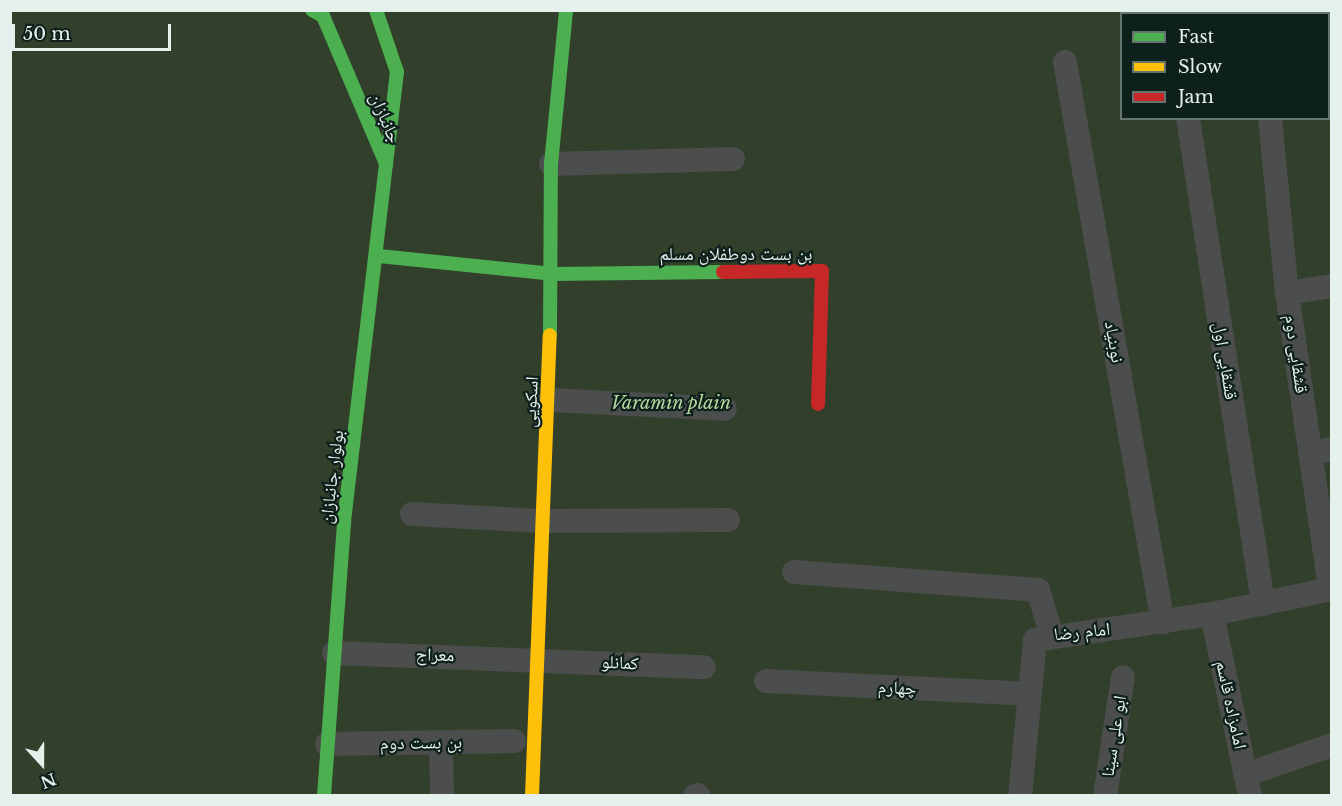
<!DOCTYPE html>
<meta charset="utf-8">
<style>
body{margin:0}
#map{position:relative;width:1342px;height:806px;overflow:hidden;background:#121c19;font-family:"Libre Baskerville","Noto Naskh Arabic",serif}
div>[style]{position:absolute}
.green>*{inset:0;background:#323f2b}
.street>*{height:24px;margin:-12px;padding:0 12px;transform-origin:12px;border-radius:12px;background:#4b4e4c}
.fast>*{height:14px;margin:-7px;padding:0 7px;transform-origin:7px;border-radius:7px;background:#4caf50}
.slow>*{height:14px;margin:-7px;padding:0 7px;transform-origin:7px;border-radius:7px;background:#ffc107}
.jam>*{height:14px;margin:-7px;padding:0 7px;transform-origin:7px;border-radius:7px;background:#c62828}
span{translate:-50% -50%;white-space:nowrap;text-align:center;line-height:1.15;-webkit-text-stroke:4.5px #0e201b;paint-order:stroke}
.street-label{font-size:18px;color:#e5f1ed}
.park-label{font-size:18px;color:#b6d79f;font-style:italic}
.frame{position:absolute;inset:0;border:12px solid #e5f1ed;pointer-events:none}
.legend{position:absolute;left:1120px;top:12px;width:210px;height:108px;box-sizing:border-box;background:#0e201b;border:2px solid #64746f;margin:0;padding:8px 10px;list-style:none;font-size:18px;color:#e5f1ed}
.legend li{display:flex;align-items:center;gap:12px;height:30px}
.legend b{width:30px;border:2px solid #64746f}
.north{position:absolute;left:12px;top:734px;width:60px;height:60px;-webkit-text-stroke:4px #0e201b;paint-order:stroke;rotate:159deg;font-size:16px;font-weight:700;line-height:24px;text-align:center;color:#e5f1ed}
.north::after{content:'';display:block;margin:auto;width:21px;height:27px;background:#e5f1ed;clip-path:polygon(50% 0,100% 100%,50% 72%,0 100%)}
.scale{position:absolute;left:12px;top:24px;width:159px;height:27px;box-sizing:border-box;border:3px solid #e5f1ed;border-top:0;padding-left:8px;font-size:18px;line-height:21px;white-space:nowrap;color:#e5f1ed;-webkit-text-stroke:4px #0e201b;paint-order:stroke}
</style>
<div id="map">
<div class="green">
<i style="clip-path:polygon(evenodd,11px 11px,1331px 11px,1331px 795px,11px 795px,11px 11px,1122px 14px,1328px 14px,1328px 118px,1122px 118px,1122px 14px)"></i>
</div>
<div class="street">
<i style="left:1171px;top:10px;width:4px;rotate:76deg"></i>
<i style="left:1260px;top:10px;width:4px;rotate:90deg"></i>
<i style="left:1065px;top:62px;width:569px;rotate:80.09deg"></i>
<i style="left:1188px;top:118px;width:492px;rotate:81.2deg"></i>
<i style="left:1270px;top:118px;width:176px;rotate:84.5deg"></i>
<i style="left:1287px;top:293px;width:299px;rotate:81.7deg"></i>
<i style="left:551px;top:164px;width:182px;rotate:-1.6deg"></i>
<i style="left:1287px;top:293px;width:46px;rotate:-8.8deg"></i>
<i style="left:550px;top:400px;width:175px;rotate:2.9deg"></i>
<i style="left:1310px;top:453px;width:22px;rotate:-10deg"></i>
<i style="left:412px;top:514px;width:128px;rotate:3.1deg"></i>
<i style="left:540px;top:521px;width:188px;rotate:-0.3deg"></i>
<i style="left:794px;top:572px;width:245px;rotate:4.2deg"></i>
<i style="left:1038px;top:590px;width:45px;rotate:73.2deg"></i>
<i style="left:1212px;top:614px;width:186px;rotate:78.2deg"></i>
<i style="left:334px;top:653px;width:370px;rotate:2.2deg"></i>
<i style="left:766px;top:681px;width:262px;rotate:2.8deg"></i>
<i style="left:441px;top:743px;width:53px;rotate:88.9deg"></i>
<i style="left:327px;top:744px;width:187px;rotate:-0.9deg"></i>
<i style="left:1245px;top:775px;width:92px;rotate:-19deg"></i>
<i style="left:695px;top:796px;width:3px;rotate:-18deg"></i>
<i style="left:1020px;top:796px;width:157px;rotate:-84.5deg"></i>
<i style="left:1035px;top:640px;width:179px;rotate:-8.4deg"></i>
<i style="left:1212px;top:614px;width:123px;rotate:-11.8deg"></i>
<i style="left:1105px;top:796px;width:120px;rotate:-81.4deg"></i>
</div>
<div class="fast">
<i style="left:312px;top:10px;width:13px;rotate:29deg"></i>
<i style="left:323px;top:16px;width:161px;rotate:66.9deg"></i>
<i style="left:386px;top:164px;width:93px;rotate:-83.2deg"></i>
<i style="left:397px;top:72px;width:65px;rotate:-108.7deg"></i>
<i style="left:379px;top:256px;width:174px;rotate:5.9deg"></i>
<i style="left:552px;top:274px;width:171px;rotate:-0.7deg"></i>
<i style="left:550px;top:335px;width:171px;rotate:-89.7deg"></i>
<i style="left:551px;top:164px;width:155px;rotate:-84.4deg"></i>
<i style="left:324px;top:796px;width:284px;rotate:-85.8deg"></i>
<i style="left:345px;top:513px;width:351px;rotate:-83.3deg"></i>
</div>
<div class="slow">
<i style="left:532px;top:796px;width:461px;rotate:-87.8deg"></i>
</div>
<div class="jam">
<i style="left:723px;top:272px;width:99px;rotate:-0.6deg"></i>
<i style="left:822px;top:271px;width:133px;rotate:91.7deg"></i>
</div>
<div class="street-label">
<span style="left:385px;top:118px;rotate:67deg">جانبازان</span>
<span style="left:736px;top:254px">بن بست دوطفلان مسلم</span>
<span style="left:1114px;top:342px;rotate:80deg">نوبنیاد</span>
<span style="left:1296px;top:354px;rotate:82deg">قشقایی دوم</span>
<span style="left:1225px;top:361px;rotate:81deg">قشقایی اول</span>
<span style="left:531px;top:402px;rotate:-87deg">اسکویی</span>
<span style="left:332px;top:477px;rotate:-83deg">بولوار جانبازان</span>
<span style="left:1082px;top:632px;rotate:-6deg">امام رضا</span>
<span style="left:435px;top:655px;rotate:2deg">معراج</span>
<span style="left:620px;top:663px;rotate:3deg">کمانلو</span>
<span style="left:897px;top:688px;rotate:3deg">چهارم</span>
<span style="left:1231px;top:705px;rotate:78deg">امامزاده قاسم</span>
<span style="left:1114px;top:736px;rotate:-81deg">ابو علی سینا</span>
<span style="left:421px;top:743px;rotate:-1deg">بن بست دوم</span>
</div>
<div class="park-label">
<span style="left:671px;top:403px">Varamin plain</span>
</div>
<div class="frame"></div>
<ul class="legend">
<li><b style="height:8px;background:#4caf50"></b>Fast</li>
<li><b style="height:8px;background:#ffc107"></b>Slow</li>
<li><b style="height:8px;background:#c62828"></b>Jam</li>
</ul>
<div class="north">N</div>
<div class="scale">50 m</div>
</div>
